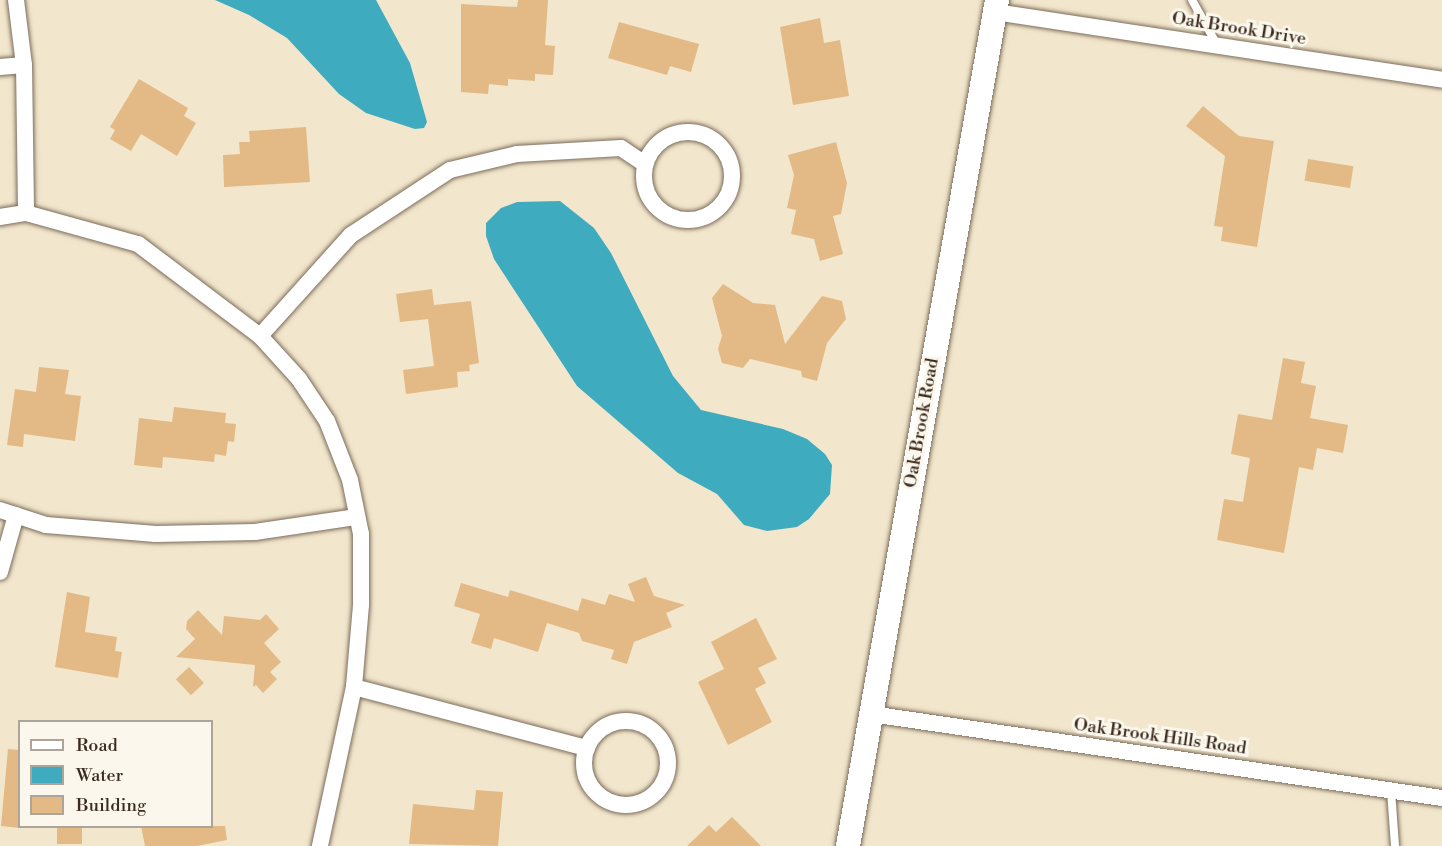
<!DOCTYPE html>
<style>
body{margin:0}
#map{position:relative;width:1442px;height:846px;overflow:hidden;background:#f2e6cc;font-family:"Libre Bodoni",serif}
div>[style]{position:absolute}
.water>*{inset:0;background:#3fabbf}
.building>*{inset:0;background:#e3ba85;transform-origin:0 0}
.roads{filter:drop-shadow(0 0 2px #7b6c5b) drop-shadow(0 0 2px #7b6c5b)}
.lane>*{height:8px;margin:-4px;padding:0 4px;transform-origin:4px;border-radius:4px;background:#fff}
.street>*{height:16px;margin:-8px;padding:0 8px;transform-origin:8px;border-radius:8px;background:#fff}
.street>.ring{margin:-8px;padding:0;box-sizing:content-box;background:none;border:16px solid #fff;border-radius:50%}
.secondary>*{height:24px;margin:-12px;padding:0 12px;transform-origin:12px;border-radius:12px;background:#fff}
span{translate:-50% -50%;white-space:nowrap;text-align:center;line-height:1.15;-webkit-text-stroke:6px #fbf7ec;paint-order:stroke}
.street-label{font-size:18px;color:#3b2a1e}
.legend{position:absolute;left:18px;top:720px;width:195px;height:108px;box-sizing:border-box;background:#fbf7ec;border:2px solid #aea59a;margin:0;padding:8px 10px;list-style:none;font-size:18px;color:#3b2a1e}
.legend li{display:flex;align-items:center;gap:12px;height:30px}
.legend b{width:30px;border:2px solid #aea59a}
</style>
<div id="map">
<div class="water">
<i style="clip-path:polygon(215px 0,376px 0,410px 63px,427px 122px,424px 128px,415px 129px,366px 113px,339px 94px,287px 38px,249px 15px)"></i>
<i style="clip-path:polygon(560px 201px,594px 228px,611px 253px,673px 376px,701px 410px,783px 429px,807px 439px,825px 454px,832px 465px,830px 494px,809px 519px,797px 527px,767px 531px,744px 525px,717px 494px,678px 473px,577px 386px,494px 259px,486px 236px,486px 223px,501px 208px,517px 202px)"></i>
</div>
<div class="building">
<i style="clip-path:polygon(518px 0,548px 0,545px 45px,555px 46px,553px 75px,535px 74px,535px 81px,508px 79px,508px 86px,489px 84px,488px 94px,461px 92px,461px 4px,517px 7px)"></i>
<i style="clip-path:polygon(820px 18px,824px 43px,840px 40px,849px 96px,793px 105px,780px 27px)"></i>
<i style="clip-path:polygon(619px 22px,699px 44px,691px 72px,670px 66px,667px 75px,608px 58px)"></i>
<i style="clip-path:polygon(139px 79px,188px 108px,184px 116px,196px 123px,177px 156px,141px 134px,131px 151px,110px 139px,115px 130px,110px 127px)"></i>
<i style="clip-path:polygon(1203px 106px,1239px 136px,1274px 141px,1257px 247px,1221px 241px,1223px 227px,1214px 226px,1225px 156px,1186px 126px)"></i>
<i style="clip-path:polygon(306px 127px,310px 182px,224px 187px,223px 155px,240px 154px,239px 142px,250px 142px,249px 131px)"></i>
<i style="clip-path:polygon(836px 142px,847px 183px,841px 214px,833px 216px,843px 254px,820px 261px,814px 239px,791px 234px,796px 210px,787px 208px,794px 175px,788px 155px)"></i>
<i style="left:1308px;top:159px;width:46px;height:22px;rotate:9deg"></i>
<i style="clip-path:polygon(723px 284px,753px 303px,775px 305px,785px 344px,822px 296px,842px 301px,846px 319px,827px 343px,817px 381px,802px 377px,801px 371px,750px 359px,743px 368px,722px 363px,718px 349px,722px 336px,712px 298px)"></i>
<i style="clip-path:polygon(432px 289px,434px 305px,471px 301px,479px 363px,469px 365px,470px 371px,457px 372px,458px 387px,406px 394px,403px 370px,434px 366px,428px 319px,400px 322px,396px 294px)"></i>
<i style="clip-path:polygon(1283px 358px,1305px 362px,1301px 383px,1316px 386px,1310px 418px,1348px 425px,1343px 453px,1317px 448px,1313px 470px,1299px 467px,1284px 553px,1217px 540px,1224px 499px,1243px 502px,1250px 458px,1231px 454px,1238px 414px,1272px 420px)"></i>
<i style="clip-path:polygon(39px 367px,69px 370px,65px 394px,81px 396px,75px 441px,24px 434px,23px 447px,7px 445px,15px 389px,36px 392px)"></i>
<i style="clip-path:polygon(174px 407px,226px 413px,225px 423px,236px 424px,234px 442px,228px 441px,226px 456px,215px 454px,214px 462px,163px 457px,162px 468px,134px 465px,139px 418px,172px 422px)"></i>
<i style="clip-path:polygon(646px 577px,654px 596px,685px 605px,666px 613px,672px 627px,634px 642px,627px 664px,611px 659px,614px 650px,582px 641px,579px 633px,547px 623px,538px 652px,494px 638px,491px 649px,471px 643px,480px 614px,454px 606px,461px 583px,508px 597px,510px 590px,578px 611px,582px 598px,605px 605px,609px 594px,635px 602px,628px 584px)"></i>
<i style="clip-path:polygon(67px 592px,90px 597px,85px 632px,117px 637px,115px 651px,122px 652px,118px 678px,55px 667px)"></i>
<i style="clip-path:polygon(198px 610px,222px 635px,224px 616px,260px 620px,266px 614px,279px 629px,264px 643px,281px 662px,270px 672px,277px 679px,263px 693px,256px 685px,253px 687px,255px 665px,176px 657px,195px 639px,186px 629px,187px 621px)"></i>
<i style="clip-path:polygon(756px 618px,777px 659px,758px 668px,766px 683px,755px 689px,772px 722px,728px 745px,698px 682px,724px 669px,711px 642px)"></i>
<i style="left:189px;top:667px;width:22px;height:18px;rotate:47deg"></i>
<i style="clip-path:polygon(8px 749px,20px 750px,20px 828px,1px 826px)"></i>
<i style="clip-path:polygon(476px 790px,503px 792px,498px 846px,409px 844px,413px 804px,474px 810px)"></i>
<i style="clip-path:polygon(732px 817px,761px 846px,687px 846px,709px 825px,716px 832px)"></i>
<i style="left:57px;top:826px;width:25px;height:18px"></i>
<i style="clip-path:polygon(141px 826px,225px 826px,227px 840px,197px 846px,145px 846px)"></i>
</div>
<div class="roads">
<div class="lane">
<i style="left:1192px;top:0;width:51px;rotate:60.9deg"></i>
<i style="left:1391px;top:791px;width:55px;rotate:85.8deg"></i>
</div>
<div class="street">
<i style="left:16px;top:0;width:65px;rotate:83deg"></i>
<i style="left:24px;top:65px;width:148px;rotate:89.2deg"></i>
<i style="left:995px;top:12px;width:452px;rotate:8.6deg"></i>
<i style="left:0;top:67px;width:24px;rotate:-5deg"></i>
<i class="ring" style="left:644px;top:132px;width:72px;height:72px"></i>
<i style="left:0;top:217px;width:26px;rotate:-9deg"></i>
<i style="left:26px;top:213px;width:116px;rotate:15.5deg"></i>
<i style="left:138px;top:244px;width:153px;rotate:37deg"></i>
<i style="left:260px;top:336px;width:58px;rotate:47.8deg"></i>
<i style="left:299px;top:379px;width:50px;rotate:56.3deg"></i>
<i style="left:327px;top:421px;width:63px;rotate:68.7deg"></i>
<i style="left:350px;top:480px;width:55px;rotate:78.5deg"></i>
<i style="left:361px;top:534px;width:71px;rotate:90deg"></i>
<i style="left:361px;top:605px;width:82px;rotate:94.9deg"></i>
<i style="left:354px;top:687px;width:163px;rotate:102.1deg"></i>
<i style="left:260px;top:336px;width:136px;rotate:-48deg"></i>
<i style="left:351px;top:235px;width:118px;rotate:-33.3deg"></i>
<i style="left:450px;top:170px;width:69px;rotate:-13.4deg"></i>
<i style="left:517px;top:154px;width:104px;rotate:-3.3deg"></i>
<i style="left:621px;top:148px;width:29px;rotate:34deg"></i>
<i style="left:0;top:510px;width:48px;rotate:18.1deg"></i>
<i style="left:46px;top:525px;width:110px;rotate:4.7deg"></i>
<i style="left:156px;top:534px;width:99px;rotate:-1.2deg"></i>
<i style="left:255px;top:532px;width:103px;rotate:-8.4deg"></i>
<i style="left:0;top:572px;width:59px;rotate:-74.3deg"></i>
<i style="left:354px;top:687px;width:241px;rotate:14.7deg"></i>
<i style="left:871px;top:714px;width:577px;rotate:8.37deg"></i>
<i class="ring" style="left:584px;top:721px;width:68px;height:68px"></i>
</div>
<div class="secondary">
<i style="left:848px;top:846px;width:859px;rotate:-80.01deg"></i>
</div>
</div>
<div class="street-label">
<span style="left:1239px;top:29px;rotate:9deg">Oak Brook Drive</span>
<span style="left:922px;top:423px;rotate:-80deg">Oak Brook Road</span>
<span style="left:1160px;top:737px;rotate:8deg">Oak Brook Hills Road</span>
</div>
<ul class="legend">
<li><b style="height:8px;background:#fff"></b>Road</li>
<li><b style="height:16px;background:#3fabbf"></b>Water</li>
<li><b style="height:16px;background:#e3ba85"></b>Building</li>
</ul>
</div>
